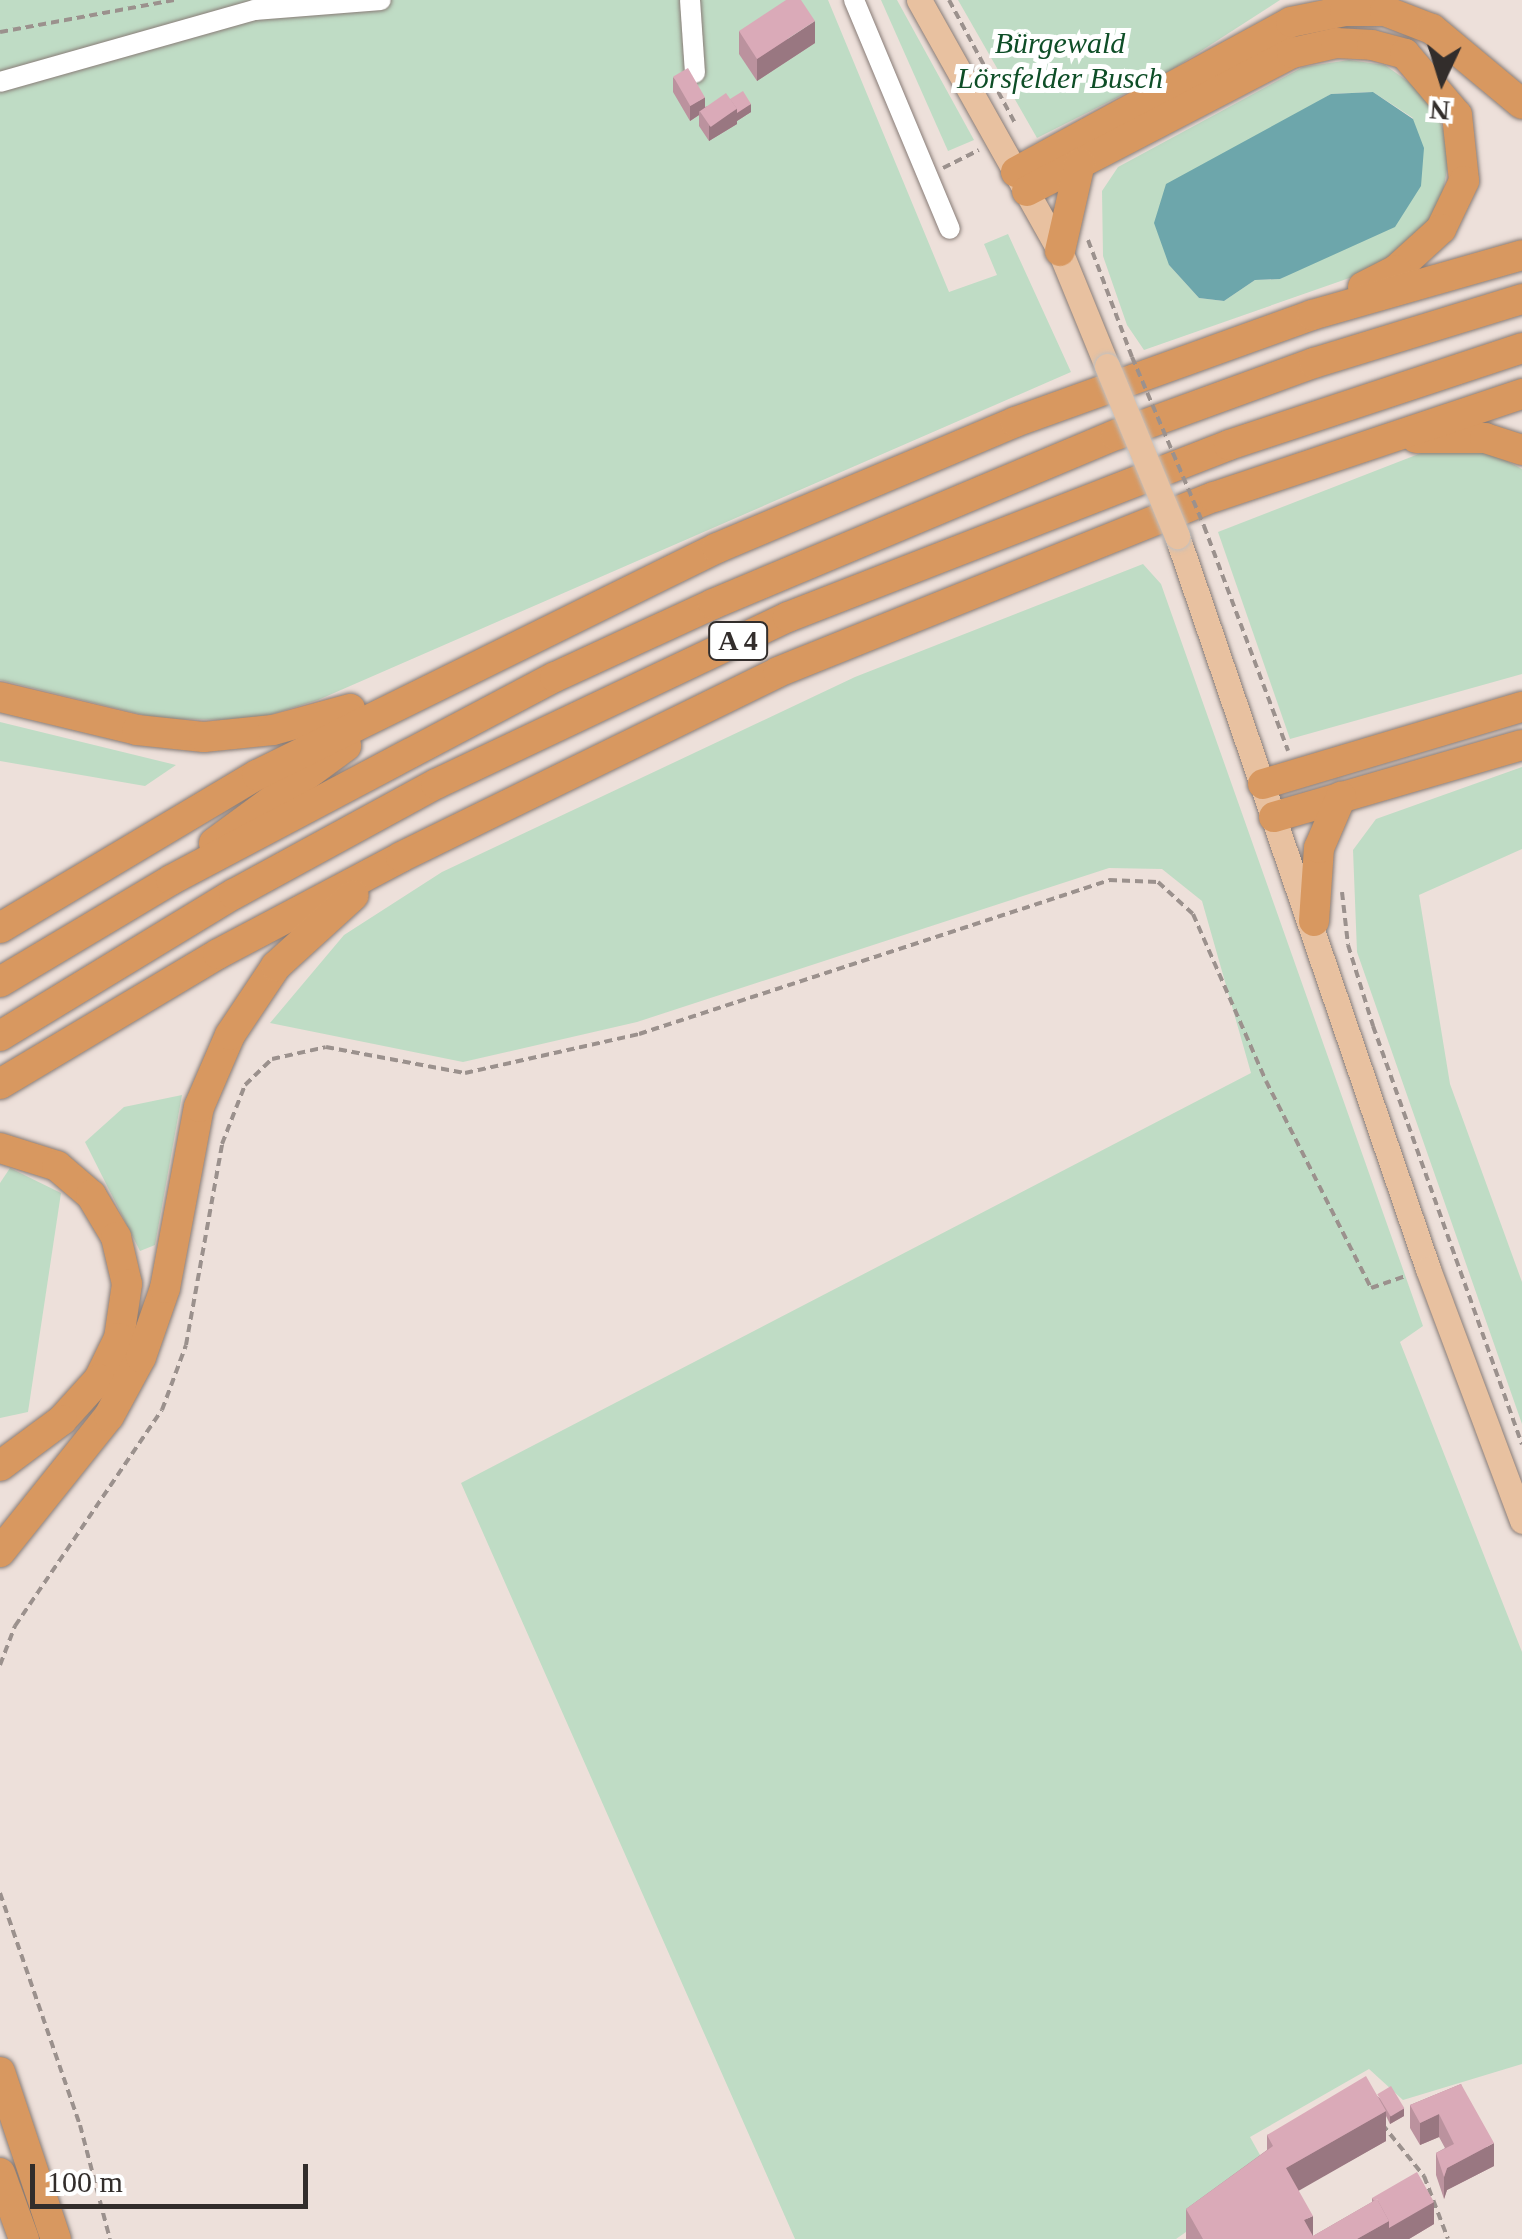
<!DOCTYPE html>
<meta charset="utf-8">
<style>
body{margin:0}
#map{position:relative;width:1522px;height:2239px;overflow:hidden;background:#ede0da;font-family:"Times New Roman",serif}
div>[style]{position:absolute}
.green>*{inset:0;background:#bfdcc5}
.water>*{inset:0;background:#6da6ab}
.path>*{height:4px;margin-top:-2px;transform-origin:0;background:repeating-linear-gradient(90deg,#9b918d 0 8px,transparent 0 13px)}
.roads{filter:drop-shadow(0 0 2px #887c77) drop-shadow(0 0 2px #887c77)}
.minor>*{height:20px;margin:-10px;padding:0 10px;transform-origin:10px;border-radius:10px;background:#fff}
.major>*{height:25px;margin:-12.5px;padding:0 12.5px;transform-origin:12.5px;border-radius:12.5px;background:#e8c1a0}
.highway>*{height:30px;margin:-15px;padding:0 15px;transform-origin:15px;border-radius:15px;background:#d89860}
.path-bridge>*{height:4px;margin-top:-2px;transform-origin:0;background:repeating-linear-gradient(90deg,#9b918d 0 8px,transparent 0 13px)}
.bridges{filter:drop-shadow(0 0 2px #c2c0bf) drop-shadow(0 0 2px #c2c0bf)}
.major-bridge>*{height:25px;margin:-12.5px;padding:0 12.5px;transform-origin:12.5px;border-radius:12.5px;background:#e8c1a0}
.wall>*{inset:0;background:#bb929e}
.shaded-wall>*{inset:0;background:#997781}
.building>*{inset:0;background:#daaab8;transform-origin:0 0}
span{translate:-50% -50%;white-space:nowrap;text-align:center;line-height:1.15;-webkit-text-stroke:10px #fff;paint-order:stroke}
.shield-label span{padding:2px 8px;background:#fff;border:2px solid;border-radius:8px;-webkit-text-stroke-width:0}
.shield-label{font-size:28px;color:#322d2b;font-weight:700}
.park-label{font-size:30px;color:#0e4e27;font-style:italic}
.north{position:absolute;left:1392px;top:30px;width:100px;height:100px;-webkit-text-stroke:8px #fff;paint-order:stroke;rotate:184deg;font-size:28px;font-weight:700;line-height:40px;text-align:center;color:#322d2b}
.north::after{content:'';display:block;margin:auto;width:35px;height:45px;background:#322d2b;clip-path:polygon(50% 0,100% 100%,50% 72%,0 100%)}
.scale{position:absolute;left:30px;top:2164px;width:278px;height:45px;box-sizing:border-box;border:5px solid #322d2b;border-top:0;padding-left:12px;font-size:30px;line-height:35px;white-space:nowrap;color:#322d2b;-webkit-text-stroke:8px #fff;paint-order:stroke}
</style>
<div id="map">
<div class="green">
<i style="clip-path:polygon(0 0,828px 0,949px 292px,997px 275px,984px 244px,1008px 234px,1071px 372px,318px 700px,253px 720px,160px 719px,0 680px)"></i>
<i style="clip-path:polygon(881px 0,897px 0,974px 140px,948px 151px)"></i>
<i style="clip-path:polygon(958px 0,1280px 0,1170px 71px,1037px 138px)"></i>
<i style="clip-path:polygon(evenodd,1349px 60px,1385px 65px,1428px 96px,1444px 131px,1448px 164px,1440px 208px,1411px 244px,1358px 275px,1144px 350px,1127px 325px,1103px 256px,1102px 191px,1118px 167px,1303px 67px,1349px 60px,1373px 92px,1413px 118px,1322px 256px,1280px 279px,1255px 280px,1224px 301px,1199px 298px,1169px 265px,1277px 127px,1331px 94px,1373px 92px)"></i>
<i style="clip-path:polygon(1429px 450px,1492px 453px,1522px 469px,1522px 674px,1290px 739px,1218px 532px)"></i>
<i style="clip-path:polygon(1143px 564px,1161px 584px,1423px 1326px,1400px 1342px,1522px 1652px,1522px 2064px,1403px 2100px,1369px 2069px,1250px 2137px,1270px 2173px,1176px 2239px,795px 2239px,461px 1483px,1251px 1073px,1202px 901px,1162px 869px,1109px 868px,637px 1022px,463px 1062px,270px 1023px,344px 935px,442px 872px,855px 677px)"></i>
<i style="clip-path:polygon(0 722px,176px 765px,145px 786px,0 761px)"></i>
<i style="clip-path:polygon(1522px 767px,1522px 849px,1419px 895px,1450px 1084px,1522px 1282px,1522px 1424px,1357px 952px,1353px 850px,1376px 819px)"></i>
<i style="clip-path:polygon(182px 1095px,155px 1245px,140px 1251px,85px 1142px,124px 1107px)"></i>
<i style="clip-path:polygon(10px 1168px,61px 1193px,28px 1412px,0 1418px,0 1183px)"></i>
</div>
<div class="water">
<i style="clip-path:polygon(1373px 92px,1413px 119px,1424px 148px,1421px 186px,1395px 227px,1280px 279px,1255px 280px,1224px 301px,1199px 298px,1169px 265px,1154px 223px,1166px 184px,1331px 94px)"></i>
</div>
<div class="path">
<i style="left:949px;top:0;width:142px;rotate:61.8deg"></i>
<i style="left:0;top:32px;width:177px;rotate:-10.4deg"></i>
<i style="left:943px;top:168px;width:40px;rotate:-26.6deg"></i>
<i style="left:1088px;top:240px;width:125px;rotate:69.4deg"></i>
<i style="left:1204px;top:526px;width:240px;rotate:69.5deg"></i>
<i style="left:1342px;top:892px;width:53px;rotate:83.5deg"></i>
<i style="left:1348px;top:945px;width:85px;rotate:72.8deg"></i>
<i style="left:1373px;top:1026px;width:444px;rotate:70.4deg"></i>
<i style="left:0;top:1665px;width:42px;rotate:-69deg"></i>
<i style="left:15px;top:1626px;width:261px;rotate:-55.8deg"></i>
<i style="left:162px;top:1410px;width:69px;rotate:-69.7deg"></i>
<i style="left:186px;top:1345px;width:204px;rotate:-79.8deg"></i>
<i style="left:222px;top:1144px;width:63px;rotate:-68.7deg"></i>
<i style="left:245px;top:1085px;width:37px;rotate:-44deg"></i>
<i style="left:272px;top:1059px;width:55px;rotate:-12.5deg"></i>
<i style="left:326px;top:1047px;width:141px;rotate:10.6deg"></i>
<i style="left:465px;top:1073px;width:178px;rotate:-12.6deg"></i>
<i style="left:639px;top:1034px;width:495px;rotate:-18.1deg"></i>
<i style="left:1109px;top:880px;width:49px;rotate:2.3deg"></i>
<i style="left:1158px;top:882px;width:47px;rotate:42.4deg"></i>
<i style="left:1193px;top:914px;width:182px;rotate:66.4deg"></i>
<i style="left:1266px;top:1081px;width:232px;rotate:63.1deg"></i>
<i style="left:1371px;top:1288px;width:37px;rotate:-19deg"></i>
<i style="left:0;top:1893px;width:245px;rotate:71deg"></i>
<i style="left:80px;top:2125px;width:118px;rotate:75.3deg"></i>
<i style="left:1382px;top:2124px;width:67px;rotate:51.1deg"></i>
<i style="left:1424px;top:2176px;width:67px;rotate:69.1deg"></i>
</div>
<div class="roads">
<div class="minor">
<i style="left:690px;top:0;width:73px;rotate:86.1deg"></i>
<i style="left:854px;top:0;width:248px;rotate:67.3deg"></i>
<i style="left:0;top:82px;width:265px;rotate:-15.8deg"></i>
<i style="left:255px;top:10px;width:126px;rotate:-4.5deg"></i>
</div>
<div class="major">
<i style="left:919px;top:0;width:288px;rotate:60.7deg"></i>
<i style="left:1060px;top:251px;width:124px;rotate:67.8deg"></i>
<i style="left:1177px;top:536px;width:775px;rotate:71.1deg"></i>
<i style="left:1428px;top:1269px;width:269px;rotate:69.5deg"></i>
</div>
<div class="highway">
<i style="left:1016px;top:172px;width:313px;rotate:-28.6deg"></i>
<i style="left:1291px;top:22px;width:55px;rotate:-11.5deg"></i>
<i style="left:1345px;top:11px;width:40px"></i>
<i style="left:1385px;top:11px;width:50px;rotate:21deg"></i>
<i style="left:1432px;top:29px;width:117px;rotate:39.8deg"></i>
<i style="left:1027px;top:191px;width:299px;rotate:-27.5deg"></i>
<i style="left:1292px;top:53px;width:45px;rotate:-12.8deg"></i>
<i style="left:1336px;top:43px;width:36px;rotate:3deg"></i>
<i style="left:1372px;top:45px;width:34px;rotate:15deg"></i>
<i style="left:1405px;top:54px;width:80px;rotate:49.6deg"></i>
<i style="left:1457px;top:115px;width:66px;rotate:83.9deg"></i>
<i style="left:1464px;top:181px;width:53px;rotate:115.6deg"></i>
<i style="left:1441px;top:229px;width:61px;rotate:137.7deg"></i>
<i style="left:1396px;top:270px;width:37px;rotate:153deg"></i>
<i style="left:1060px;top:251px;width:90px;rotate:-77.2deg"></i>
<i style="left:1416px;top:438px;width:69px"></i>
<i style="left:1485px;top:438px;width:39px;rotate:18deg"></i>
<i style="left:0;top:697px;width:141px;rotate:13.5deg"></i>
<i style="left:137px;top:730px;width:67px;rotate:6deg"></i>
<i style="left:204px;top:737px;width:69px;rotate:-5.8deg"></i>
<i style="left:273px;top:730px;width:80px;rotate:-15.3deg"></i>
<i style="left:1263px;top:784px;width:270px;rotate:-16.6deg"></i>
<i style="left:1274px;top:817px;width:258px;rotate:-16.2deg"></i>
<i style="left:214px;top:843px;width:164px;rotate:-36.3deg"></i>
<i style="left:1314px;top:921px;width:73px;rotate:-86.1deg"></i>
<i style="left:1319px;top:848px;width:56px;rotate:-66.7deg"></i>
<i style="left:0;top:928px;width:299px;rotate:-30.8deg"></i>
<i style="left:257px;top:775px;width:513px;rotate:-26.27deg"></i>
<i style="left:717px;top:548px;width:324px;rotate:-22.9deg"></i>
<i style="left:1015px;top:422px;width:316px;rotate:-19.8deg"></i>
<i style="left:1312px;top:315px;width:218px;rotate:-15.9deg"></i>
<i style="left:0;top:982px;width:199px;rotate:-30.8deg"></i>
<i style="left:171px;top:880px;width:434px;rotate:-27.9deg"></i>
<i style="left:555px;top:677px;width:174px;rotate:-24.8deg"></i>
<i style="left:713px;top:604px;width:437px;rotate:-22.8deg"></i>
<i style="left:1116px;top:435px;width:211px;rotate:-20deg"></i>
<i style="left:1314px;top:363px;width:218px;rotate:-17.1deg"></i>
<i style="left:0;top:1036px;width:274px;rotate:-31.3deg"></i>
<i style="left:234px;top:894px;width:230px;rotate:-28.6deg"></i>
<i style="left:436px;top:784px;width:390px;rotate:-25.4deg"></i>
<i style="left:788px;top:617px;width:473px;rotate:-21.3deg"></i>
<i style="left:1229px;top:445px;width:309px;rotate:-18.3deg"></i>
<i style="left:0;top:1084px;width:254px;rotate:-30.8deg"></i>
<i style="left:218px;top:954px;width:207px;rotate:-27.9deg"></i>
<i style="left:401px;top:857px;width:420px;rotate:-26.1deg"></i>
<i style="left:778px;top:672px;width:470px;rotate:-21.9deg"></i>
<i style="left:1214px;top:497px;width:325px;rotate:-18.5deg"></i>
<i style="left:0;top:1148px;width:60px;rotate:17.5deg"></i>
<i style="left:57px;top:1166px;width:45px;rotate:40.5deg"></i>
<i style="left:91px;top:1195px;width:49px;rotate:59.2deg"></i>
<i style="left:116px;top:1237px;width:48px;rotate:76.8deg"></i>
<i style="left:127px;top:1284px;width:55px;rotate:98.4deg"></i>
<i style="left:119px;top:1338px;width:46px;rotate:116deg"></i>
<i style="left:99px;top:1379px;width:55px;rotate:132.1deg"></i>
<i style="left:62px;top:1420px;width:77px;rotate:143.4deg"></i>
<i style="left:0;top:1552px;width:174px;rotate:-51.3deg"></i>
<i style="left:109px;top:1416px;width:67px;rotate:-61.5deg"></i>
<i style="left:141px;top:1357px;width:73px;rotate:-70.8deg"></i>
<i style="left:165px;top:1288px;width:184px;rotate:-79.4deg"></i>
<i style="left:199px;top:1107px;width:78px;rotate:-66.7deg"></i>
<i style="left:230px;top:1035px;width:83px;rotate:-56.3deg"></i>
<i style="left:276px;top:966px;width:105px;rotate:-42.3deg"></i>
<i style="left:0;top:2072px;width:176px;rotate:71.5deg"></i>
<i style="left:0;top:2173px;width:70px;rotate:70deg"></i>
</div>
</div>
<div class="path-bridge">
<i style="left:1132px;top:357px;width:184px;rotate:66.9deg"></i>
</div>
<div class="bridges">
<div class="major-bridge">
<i style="left:1107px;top:366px;width:184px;rotate:67.6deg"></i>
</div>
</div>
<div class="wall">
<i style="clip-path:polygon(739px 31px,815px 43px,757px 81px,739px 54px)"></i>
<i style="clip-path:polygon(673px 77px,705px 107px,730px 99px,751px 112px,737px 121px,737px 124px,709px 141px,699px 126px,699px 115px,690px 121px,673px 92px)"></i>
<i style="clip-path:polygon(1461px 2084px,1494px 2166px,1447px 2190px,1444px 2199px,1436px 2175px,1436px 2153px,1445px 2148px,1439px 2137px,1420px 2145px,1410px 2128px,1410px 2105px)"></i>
<i style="clip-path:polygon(1377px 2096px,1404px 2116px,1390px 2124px,1386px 2116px,1386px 2141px,1298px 2190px,1313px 2236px,1372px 2202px,1372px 2198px,1434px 2224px,1409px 2239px,1186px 2239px,1186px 2209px,1267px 2150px,1267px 2135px)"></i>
</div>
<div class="shaded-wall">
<i style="clip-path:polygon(815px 21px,815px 43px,757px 81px,757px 59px)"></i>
<i style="clip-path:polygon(705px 97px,705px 112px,699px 111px,699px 115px,690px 121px,690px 106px)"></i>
<i style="clip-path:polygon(751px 104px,751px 112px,737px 121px,737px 124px,709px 141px,709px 126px,737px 109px)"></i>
<i style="clip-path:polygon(1404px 2108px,1404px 2116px,1390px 2124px,1390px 2116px)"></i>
<i style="clip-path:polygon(1386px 2111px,1386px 2141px,1286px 2198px,1286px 2168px)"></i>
<i style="clip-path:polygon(1439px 2114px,1439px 2137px,1420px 2145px,1420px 2123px)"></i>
<i style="clip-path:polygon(1494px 2143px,1494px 2166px,1447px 2190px,1444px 2199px,1444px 2177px,1447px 2168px)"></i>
<i style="clip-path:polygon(1434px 2202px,1434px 2224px,1409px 2239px,1357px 2239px,1389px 2221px)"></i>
<i style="clip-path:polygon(1313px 2216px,1313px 2239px,1304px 2220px)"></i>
</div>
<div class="building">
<i style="clip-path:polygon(786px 0,801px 0,815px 21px,757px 59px,739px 31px)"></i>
<i style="left:688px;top:68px;width:34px;height:17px;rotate:60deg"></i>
<i style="clip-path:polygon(743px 91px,751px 104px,737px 113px,737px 109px,730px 99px)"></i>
<i style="left:726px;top:93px;width:19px;height:32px;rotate:55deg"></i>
<i style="clip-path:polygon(1366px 2076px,1386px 2111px,1286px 2168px,1313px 2216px,1304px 2220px,1313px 2236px,1377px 2199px,1389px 2221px,1357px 2239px,1203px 2239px,1186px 2209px,1273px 2146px,1267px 2135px)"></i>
<i style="clip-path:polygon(1461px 2084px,1494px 2143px,1447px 2168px,1444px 2177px,1436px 2153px,1454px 2144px,1439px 2114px,1420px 2123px,1410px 2105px)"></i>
<i style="left:1391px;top:2086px;width:26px;height:16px;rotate:59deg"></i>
<i style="clip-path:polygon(1417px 2172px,1434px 2202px,1389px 2228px,1389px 2221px,1377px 2199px,1374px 2201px,1372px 2198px)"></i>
</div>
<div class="shield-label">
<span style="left:738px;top:641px">A 4</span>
</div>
<div class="park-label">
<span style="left:1060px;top:60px">Bürgewald<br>Lörsfelder Busch</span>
</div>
<div class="north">N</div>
<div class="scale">100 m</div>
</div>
